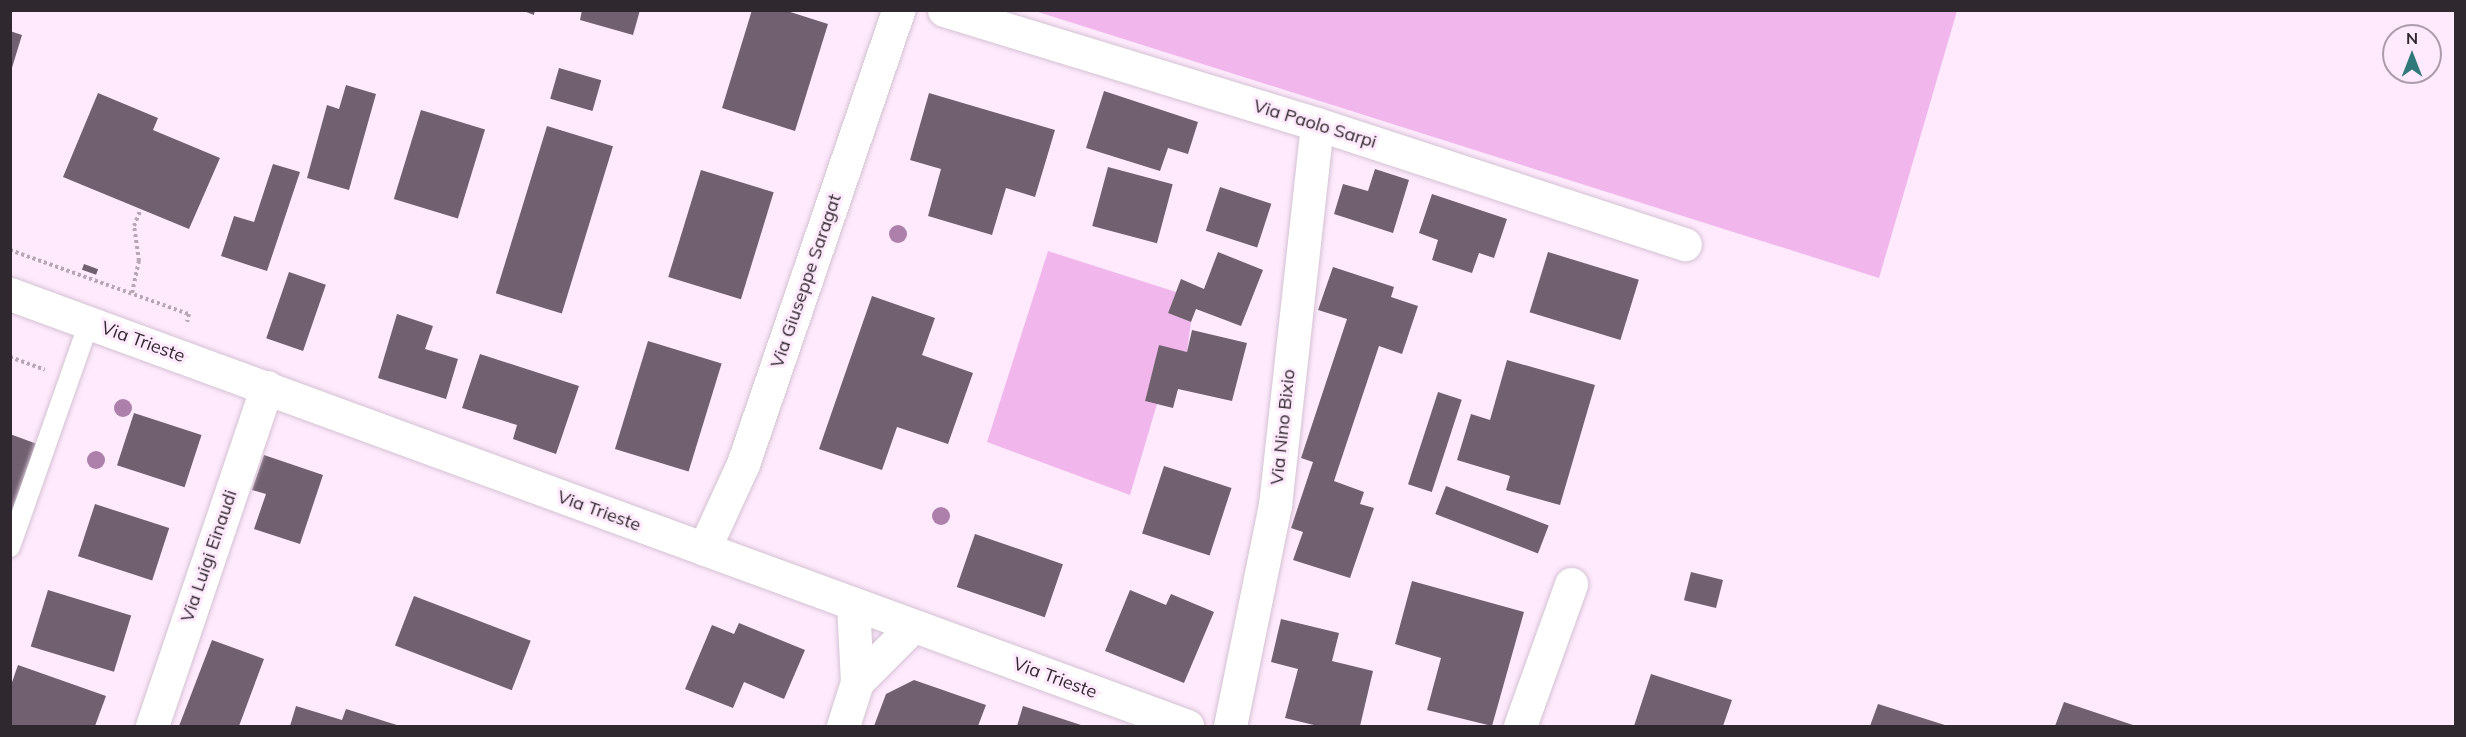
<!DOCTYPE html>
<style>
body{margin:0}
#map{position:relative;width:2466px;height:737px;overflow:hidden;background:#feeafc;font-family:Mulish,sans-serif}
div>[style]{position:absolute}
.green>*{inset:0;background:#f1b7ed}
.building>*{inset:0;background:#71606f;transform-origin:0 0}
.path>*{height:4px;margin-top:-2px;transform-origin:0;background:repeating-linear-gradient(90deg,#b6a7b4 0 3px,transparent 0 6px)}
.roads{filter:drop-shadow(0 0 2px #d4c1d3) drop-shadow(0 0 2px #d4c1d3)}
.service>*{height:20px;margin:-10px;padding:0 10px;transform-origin:10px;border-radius:10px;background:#fff}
.minor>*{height:33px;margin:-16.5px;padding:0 16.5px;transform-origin:16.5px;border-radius:16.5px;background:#fff}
.trees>*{width:18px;height:18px;margin:-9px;border-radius:50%;background:#ad7fab}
span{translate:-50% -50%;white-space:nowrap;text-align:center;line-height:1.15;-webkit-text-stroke:6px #feeafc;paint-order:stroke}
.street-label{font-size:18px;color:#2f282e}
.frame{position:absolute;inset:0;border:12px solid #2f282e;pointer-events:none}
.north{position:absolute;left:2382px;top:24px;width:60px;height:60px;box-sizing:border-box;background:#feeafc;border:2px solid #ab9caa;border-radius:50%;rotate:0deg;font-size:16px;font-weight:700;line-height:24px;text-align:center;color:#2f282e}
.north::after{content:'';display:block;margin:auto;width:21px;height:27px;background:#2f797a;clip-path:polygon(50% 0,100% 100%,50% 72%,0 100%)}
</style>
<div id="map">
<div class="green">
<i style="clip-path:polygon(1035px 11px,1957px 11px,1879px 278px)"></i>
<i style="clip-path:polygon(1048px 251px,1176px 292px,1168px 313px,1191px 322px,1187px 352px,1159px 346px,1145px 401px,1157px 404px,1130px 495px,987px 442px)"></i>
</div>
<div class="building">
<i style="clip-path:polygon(521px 10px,535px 10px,534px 15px)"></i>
<i style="clip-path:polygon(582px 10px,640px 10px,633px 35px,580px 20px)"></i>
<i style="clip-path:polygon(752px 10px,784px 10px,828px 24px,795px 131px,722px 108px)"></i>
<i style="clip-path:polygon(10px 31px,22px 35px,11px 71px,10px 71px)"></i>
<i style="left:559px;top:68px;width:44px;height:32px;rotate:16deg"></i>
<i style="clip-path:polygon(346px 85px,376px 94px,349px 190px,307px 178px,327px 105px,339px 109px)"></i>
<i style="clip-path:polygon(1104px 91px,1198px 122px,1188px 154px,1168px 148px,1160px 171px,1086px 148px)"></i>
<i style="clip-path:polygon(98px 93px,158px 118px,153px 130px,220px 158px,189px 229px,63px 177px)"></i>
<i style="clip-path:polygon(929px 93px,1055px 130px,1035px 197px,1006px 188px,992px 235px,928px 216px,941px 169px,910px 160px)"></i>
<i style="left:421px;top:110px;width:67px;height:93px;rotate:17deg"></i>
<i style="left:547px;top:126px;width:69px;height:175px;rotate:17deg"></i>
<i style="clip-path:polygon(273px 164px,300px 172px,267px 271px,221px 256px,234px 216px,254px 222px)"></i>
<i style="left:1108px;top:167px;width:67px;height:61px;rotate:15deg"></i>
<i style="clip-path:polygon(1375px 169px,1409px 180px,1393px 233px,1334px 214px,1343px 184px,1368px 191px)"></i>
<i style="left:701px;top:170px;width:76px;height:112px;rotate:17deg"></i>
<i style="left:1220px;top:187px;width:54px;height:46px;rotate:18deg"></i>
<i style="clip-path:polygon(1432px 194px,1507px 219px,1494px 258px,1479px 253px,1472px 273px,1432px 260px,1438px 240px,1419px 233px)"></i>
<i style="clip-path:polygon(1218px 252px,1263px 270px,1241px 326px,1196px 309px,1191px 322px,1168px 313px,1181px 279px,1204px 289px)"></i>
<i style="left:1548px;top:252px;width:95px;height:63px;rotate:17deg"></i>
<i style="left:84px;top:264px;width:15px;height:6px;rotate:20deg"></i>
<i style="clip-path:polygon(1333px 267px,1394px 287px,1391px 297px,1418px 306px,1402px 354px,1379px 346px,1334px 481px,1364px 492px,1360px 504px,1374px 508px,1350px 578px,1293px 560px,1303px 532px,1291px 528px,1313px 462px,1301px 458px,1347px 319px,1318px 310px)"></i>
<i style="left:289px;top:272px;width:39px;height:70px;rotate:19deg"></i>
<i style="clip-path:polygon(872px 296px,935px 318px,922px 355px,973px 373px,948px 444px,897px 427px,882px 470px,819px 449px)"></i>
<i style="clip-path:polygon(397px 314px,433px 326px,425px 349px,458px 359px,446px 399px,378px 378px)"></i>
<i style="clip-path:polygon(1192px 330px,1247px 343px,1232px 401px,1178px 389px,1173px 408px,1145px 401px,1159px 345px,1187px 352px)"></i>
<i style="left:648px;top:341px;width:77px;height:113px;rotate:17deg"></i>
<i style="clip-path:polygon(480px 354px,579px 386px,556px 454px,513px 439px,517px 425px,462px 408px)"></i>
<i style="clip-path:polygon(1507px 360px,1595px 385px,1560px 505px,1506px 490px,1510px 476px,1457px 460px,1471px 414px,1490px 420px)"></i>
<i style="left:1438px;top:392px;width:25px;height:97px;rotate:18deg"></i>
<i style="left:134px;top:413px;width:71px;height:55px;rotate:18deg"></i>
<i style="clip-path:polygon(10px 434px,37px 444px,11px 513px,10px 513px)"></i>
<i style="clip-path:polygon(264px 455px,323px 475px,300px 544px,254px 529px,266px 494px,252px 490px)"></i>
<i style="left:1164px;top:466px;width:71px;height:71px;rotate:18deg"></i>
<i style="left:1446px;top:486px;width:110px;height:30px;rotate:21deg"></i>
<i style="left:95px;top:504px;width:78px;height:55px;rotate:18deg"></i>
<i style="left:975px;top:534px;width:93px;height:56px;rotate:19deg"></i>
<i style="left:1691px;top:572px;width:33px;height:29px;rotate:14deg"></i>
<i style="clip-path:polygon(1412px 581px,1524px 612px,1492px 726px,1427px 710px,1441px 658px,1395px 644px)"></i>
<i style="left:48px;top:590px;width:87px;height:59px;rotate:17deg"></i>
<i style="clip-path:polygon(1130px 590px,1166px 605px,1171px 594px,1214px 612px,1184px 683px,1105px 651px)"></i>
<i style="left:414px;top:596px;width:125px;height:53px;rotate:21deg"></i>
<i style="clip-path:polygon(1281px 619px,1339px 633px,1332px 661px,1373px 671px,1360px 726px,1318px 726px,1285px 718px,1298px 669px,1271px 662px)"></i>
<i style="clip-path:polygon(739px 623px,805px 650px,784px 699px,744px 682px,733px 708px,685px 689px,712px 625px,734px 634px)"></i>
<i style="clip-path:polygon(212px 640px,264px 659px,239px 726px,179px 726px)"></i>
<i style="clip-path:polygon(18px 665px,106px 696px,95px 726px,10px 726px,10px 688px)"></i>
<i style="clip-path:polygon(1651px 674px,1732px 700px,1723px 726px,1634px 726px)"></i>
<i style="clip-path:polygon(914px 680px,986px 705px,978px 726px,874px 726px,886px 694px)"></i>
<i style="clip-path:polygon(2064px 702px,2136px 726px,2055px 726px)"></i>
<i style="clip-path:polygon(1878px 704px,1948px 726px,1870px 726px)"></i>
<i style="clip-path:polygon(296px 706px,342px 720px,346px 709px,400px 726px,290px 726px)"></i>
<i style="clip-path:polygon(1023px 706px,1084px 726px,1017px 726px)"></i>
</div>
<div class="path">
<i style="left:10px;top:250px;width:190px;rotate:19.7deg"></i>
<i style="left:189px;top:314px;width:8px;rotate:104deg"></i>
<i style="left:132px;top:293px;width:33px;rotate:-78deg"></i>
<i style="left:139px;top:261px;width:35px;rotate:-98deg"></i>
<i style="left:134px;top:226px;width:18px;rotate:-68deg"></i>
<i style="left:10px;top:357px;width:37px;rotate:20deg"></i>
</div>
<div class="roads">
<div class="service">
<i style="left:10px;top:547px;width:238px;rotate:-70.6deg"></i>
</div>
<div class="minor">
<i style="left:944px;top:10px;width:390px;rotate:17deg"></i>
<i style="left:1317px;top:124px;width:387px;rotate:18.1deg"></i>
<i style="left:10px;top:294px;width:1254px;rotate:20.15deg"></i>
<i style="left:704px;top:549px;width:94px;rotate:-65.4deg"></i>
<i style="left:743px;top:464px;width:480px;rotate:-71.1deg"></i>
<i style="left:857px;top:682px;width:79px;rotate:-45deg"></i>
<i style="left:152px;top:726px;width:358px;rotate:-71.3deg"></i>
<i style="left:843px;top:726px;width:46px;rotate:-72.3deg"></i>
<i style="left:857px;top:682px;width:78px;rotate:-92.9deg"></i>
<i style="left:1230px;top:726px;width:226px;rotate:-78.5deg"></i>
<i style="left:1275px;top:505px;width:383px;rotate:-83.7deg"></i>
<i style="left:1520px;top:726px;width:151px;rotate:-70.2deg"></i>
</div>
</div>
<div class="trees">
<i style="left:898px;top:234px"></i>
<i style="left:123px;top:408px"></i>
<i style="left:96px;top:460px"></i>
<i style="left:941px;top:516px"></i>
</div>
<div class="street-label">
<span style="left:1315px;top:124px;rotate:17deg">Via Paolo Sarpi</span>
<span style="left:806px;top:281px;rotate:-71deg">Via Giuseppe Saragat</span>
<span style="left:143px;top:342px;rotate:20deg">Via Trieste</span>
<span style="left:1283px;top:427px;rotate:-84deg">Via Nino Bixio</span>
<span style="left:599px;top:511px;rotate:20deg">Via Trieste</span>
<span style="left:209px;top:556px;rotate:-71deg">Via Luigi Einaudi</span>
<span style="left:1055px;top:678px;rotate:20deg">Via Trieste</span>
</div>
<div class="frame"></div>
<div class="north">N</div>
</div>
